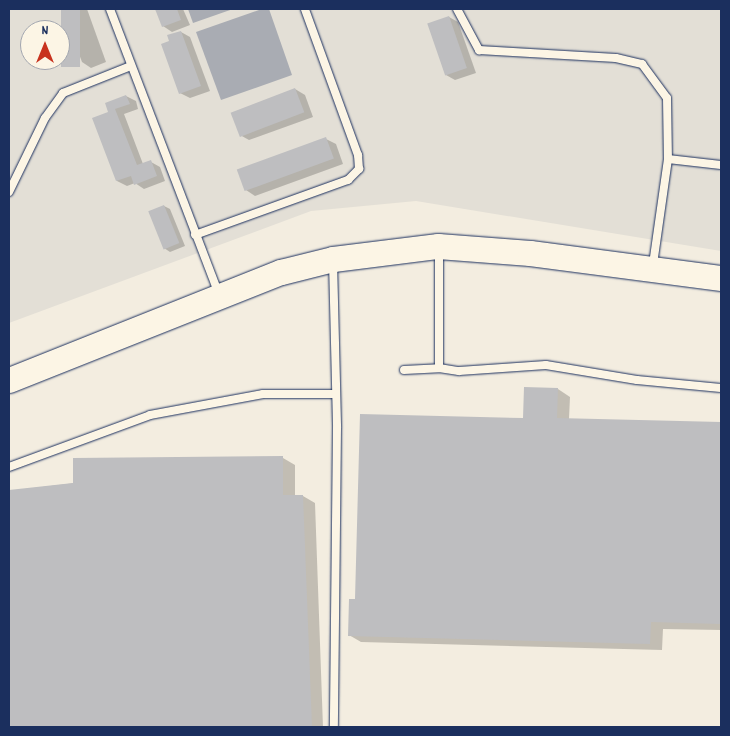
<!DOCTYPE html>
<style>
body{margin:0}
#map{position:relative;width:730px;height:736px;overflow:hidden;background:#f3ede0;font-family:Dekko,sans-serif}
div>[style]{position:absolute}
.built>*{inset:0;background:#e3dfd6}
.water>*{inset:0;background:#a9acb3}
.shadow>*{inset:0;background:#0003}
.building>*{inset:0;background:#bebec0;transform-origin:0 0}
.roads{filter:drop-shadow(0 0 1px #1b2f5e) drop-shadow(0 0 1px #1b2f5e)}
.lane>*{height:8px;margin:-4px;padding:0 4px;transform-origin:4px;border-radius:4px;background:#fcf5e5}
.primary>*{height:25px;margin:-12.5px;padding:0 12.5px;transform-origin:12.5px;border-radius:12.5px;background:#fcf5e5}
span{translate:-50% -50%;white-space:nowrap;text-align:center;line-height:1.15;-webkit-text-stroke:4.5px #fcf5e5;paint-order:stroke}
.frame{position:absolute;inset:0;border:10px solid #1b2f5e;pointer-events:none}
.north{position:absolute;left:20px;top:20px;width:50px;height:50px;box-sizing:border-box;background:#fcf5e5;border:1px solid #a2a6af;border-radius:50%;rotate:0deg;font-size:14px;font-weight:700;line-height:20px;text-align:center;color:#1b2f5e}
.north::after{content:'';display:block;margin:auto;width:18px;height:22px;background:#c8321e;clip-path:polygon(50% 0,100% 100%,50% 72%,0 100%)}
</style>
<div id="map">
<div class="built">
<i style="clip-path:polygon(evenodd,9px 9px,721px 9px,721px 251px,416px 201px,311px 211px,9px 323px,9px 9px,30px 30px,60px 30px,60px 60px,30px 60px,30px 30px)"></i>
</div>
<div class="water">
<i style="clip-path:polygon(188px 9px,233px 9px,193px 23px)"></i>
<i style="clip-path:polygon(262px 9px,269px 9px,292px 75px,221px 100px,196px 32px)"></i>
</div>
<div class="shadow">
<i style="clip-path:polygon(62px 9px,87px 9px,106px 62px,91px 68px,82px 62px)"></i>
<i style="clip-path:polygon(156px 9px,183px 9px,190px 25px,172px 32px,163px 26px)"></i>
<i style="clip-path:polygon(449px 17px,458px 22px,476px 73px,455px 80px,446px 75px)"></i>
<i style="clip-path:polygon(181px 32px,190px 37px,210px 91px,190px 98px,180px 93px,171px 42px)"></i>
<i style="clip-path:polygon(295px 89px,305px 95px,313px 117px,249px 140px,240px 135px)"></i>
<i style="clip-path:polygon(126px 96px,136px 101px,138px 109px,124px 114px,143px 164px,151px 162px,160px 167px,165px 181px,144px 189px,135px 183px,127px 186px,117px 181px,110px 113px)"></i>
<i style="clip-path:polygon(326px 139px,336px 144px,343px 164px,255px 196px,246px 190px)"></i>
<i style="clip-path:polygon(164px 206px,170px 209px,185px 246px,170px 252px,164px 248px)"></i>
<i style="clip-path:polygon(558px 389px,570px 397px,569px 419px,721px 424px,721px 630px,663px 629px,662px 650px,361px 642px,349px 635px,356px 600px,524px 420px)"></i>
<i style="clip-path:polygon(283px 458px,295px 465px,295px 496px,303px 496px,315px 503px,323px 727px,9px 727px,9px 491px)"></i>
</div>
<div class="building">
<i style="left:61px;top:9px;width:19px;height:58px"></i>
<i style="clip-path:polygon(155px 9px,177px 9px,181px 20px,162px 27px)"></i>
<i style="left:449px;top:16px;width:55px;height:23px;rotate:71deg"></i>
<i style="clip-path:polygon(181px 31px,201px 86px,179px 94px,161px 44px,169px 41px,167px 35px)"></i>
<i style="left:295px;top:88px;width:26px;height:69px;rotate:69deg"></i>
<i style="clip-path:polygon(126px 95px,130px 104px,115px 109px,137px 165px,151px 160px,157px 176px,134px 185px,131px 176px,116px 181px,92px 118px,108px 112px,105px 103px)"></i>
<i style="left:326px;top:137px;width:23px;height:95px;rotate:70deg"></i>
<i style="left:164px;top:205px;width:41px;height:17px;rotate:68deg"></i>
<i style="clip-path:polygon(524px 387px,558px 388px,557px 418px,721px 422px,721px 624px,651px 622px,650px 644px,348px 636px,349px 599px,355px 599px,360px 414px,523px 418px)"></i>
<i style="clip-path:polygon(283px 456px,283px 495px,303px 495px,312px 727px,9px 727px,9px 490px,73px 483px,73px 458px)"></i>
</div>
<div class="roads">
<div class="lane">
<i style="left:110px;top:9px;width:305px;rotate:69.1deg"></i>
<i style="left:457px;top:9px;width:47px;rotate:61.8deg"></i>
<i style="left:479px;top:50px;width:137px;rotate:3.3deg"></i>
<i style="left:616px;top:58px;width:27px;rotate:13deg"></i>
<i style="left:642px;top:64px;width:42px;rotate:53.7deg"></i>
<i style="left:667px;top:98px;width:61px;rotate:89.1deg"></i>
<i style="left:668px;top:159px;width:107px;rotate:98.1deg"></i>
<i style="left:668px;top:159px;width:53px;rotate:6.5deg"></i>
<i style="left:9px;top:192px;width:82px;rotate:-64.1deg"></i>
<i style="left:45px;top:118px;width:31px;rotate:-54deg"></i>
<i style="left:63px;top:93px;width:73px;rotate:-21.7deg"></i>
<i style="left:195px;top:235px;width:163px;rotate:-19.8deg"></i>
<i style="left:348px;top:180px;width:16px;rotate:-45deg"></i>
<i style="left:359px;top:169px;width:14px;rotate:-94deg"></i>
<i style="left:358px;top:155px;width:155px;rotate:-110deg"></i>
<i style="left:439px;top:250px;width:118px;rotate:90deg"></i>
<i style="left:333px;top:261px;width:167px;rotate:88.6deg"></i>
<i style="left:337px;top:428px;width:299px;rotate:90.6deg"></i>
<i style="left:404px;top:370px;width:35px;rotate:-3deg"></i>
<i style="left:439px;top:368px;width:20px;rotate:9deg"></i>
<i style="left:459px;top:371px;width:87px;rotate:-3.9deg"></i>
<i style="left:546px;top:365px;width:92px;rotate:9.4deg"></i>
<i style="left:637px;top:380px;width:84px;rotate:5.4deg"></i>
<i style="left:9px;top:467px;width:150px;rotate:-20.2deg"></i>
<i style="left:150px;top:415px;width:115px;rotate:-10.5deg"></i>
<i style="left:263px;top:394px;width:73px"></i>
</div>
<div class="primary">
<i style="left:9px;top:380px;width:293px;rotate:-21.7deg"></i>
<i style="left:281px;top:272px;width:54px;rotate:-14deg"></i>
<i style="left:333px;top:259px;width:106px;rotate:-7.1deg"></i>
<i style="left:438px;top:246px;width:92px;rotate:4.4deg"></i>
<i style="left:530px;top:253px;width:193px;rotate:7.5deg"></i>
</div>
</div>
<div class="frame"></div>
<div class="north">N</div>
</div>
